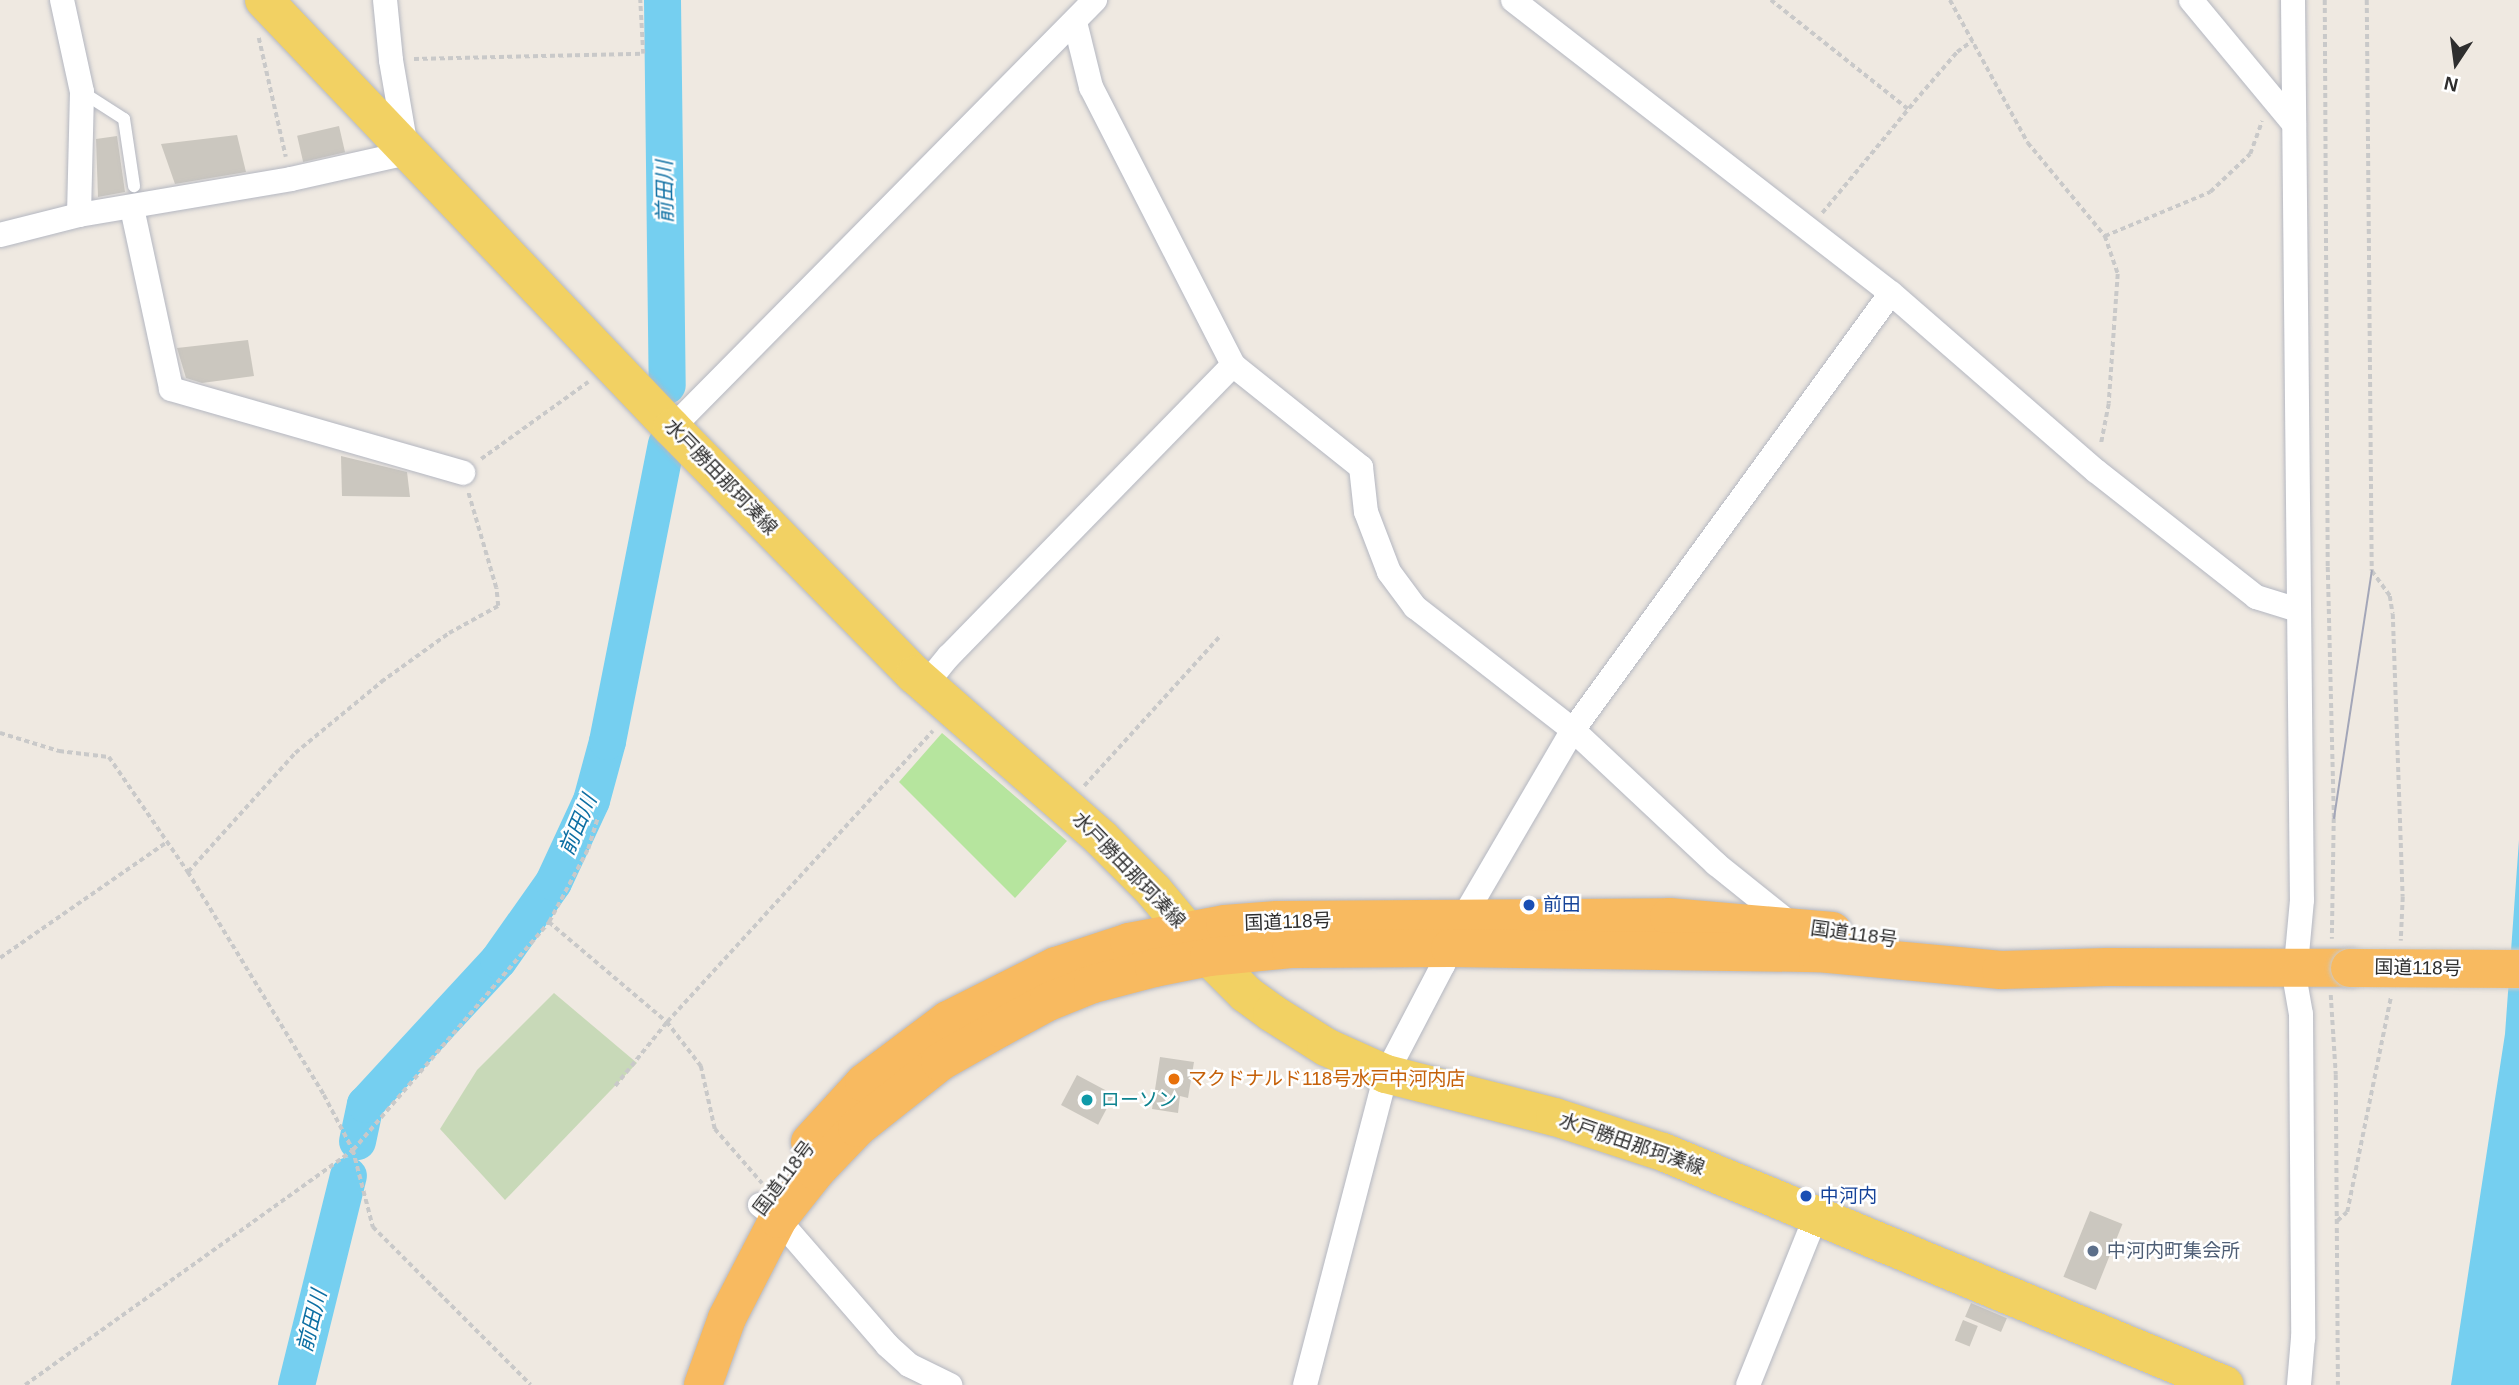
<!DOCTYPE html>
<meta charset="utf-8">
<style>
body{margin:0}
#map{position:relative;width:2519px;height:1385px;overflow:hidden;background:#efe9e1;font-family:Arial,"Noto Sans JP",sans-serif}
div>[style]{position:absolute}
.green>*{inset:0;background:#b6e59e}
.cemetery>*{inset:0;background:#c8d9b8}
.water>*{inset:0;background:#75cff0}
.river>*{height:37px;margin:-18.5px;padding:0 18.5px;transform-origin:18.5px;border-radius:18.5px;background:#75cff0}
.building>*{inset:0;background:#cbc7bf;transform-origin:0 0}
.path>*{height:3.5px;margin-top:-1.75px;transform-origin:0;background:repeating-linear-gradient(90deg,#c9c9c9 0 5px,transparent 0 8.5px)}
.roads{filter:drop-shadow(0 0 2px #b4b7c1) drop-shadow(0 0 2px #b4b7c1)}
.service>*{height:12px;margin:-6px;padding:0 6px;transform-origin:6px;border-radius:6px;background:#fff}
.minor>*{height:24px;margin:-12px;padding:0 12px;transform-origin:12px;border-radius:12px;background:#fff}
.primary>*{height:38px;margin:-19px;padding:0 19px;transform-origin:19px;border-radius:19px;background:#f2d163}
.trunk>*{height:38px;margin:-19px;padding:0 19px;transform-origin:19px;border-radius:19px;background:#f8ba60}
.tram>*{height:2px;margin:-1px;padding:0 1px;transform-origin:1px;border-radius:1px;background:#a3a6b8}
.bridges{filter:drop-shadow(0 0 2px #c9c9c9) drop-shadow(0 0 2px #c9c9c9)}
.trunk-bridge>*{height:38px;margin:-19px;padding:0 19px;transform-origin:19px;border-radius:19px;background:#f8ba60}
.dots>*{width:19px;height:19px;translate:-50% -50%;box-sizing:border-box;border:4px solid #fff;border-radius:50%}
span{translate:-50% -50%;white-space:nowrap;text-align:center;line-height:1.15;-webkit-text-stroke:5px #fff;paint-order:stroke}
.street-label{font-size:19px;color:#2e2e2e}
.transit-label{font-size:19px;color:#164399}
.left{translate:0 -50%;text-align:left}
.food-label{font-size:19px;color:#c56008}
.culture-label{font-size:19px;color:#0d838f}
.service-label{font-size:19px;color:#4e5e75}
.water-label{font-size:21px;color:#0d6fa3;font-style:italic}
.north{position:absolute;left:2421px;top:28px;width:70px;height:70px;-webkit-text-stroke:5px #fff;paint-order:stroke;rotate:193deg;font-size:19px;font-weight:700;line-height:28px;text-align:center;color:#2e2e2e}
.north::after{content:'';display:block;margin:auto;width:24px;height:32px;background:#2e2e2e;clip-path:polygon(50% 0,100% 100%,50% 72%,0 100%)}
</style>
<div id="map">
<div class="green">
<i style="clip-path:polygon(942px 733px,1067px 841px,1015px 898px,899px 782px)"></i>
</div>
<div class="cemetery">
<i style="clip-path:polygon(554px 993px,637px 1063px,505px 1200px,440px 1129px,477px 1070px)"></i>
</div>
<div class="water">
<i style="clip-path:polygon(2519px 840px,2519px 1385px,2451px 1385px,2505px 1034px)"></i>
</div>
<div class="river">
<i style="left:662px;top:0;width:385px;rotate:89.3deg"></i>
<i style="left:357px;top:1141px;width:38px;rotate:-78deg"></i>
<i style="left:365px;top:1104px;width:196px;rotate:-47.3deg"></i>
<i style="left:498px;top:960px;width:95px;rotate:-54.8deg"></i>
<i style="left:553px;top:882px;width:90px;rotate:-65.1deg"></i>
<i style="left:591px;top:800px;width:61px;rotate:-74.8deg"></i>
<i style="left:607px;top:741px;width:303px;rotate:-78.8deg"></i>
<i style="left:296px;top:1385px;width:216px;rotate:-76.1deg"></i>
</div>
<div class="building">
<i style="left:339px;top:126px;width:27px;height:43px;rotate:77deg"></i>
<i style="clip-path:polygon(237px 135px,246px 172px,175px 184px,161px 144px)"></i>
<i style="clip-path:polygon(117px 136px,125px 192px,98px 197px,96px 139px)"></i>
<i style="clip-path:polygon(248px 340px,254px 376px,202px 383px,186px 378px,177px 348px)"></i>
<i style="clip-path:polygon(341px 456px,407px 472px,410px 497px,342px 496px)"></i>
<i style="clip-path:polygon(1160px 1057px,1194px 1062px,1188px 1098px,1180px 1096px,1178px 1113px,1152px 1109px)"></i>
<i style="left:1077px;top:1075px;width:42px;height:34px;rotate:28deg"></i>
<i style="left:2090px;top:1211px;width:35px;height:71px;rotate:22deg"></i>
<i style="left:1971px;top:1303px;width:39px;height:15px;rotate:23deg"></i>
<i style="left:1963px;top:1320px;width:16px;height:22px;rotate:22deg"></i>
</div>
<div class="path">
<i style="left:1771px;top:0;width:175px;rotate:38.5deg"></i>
<i style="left:1950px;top:0;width:163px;rotate:61.4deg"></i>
<i style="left:2028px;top:143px;width:121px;rotate:50.4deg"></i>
<i style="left:2105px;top:236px;width:40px;rotate:71.1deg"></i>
<i style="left:2118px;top:274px;width:130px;rotate:94deg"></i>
<i style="left:2109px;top:404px;width:42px;rotate:101deg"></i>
<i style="left:2325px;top:0;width:567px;rotate:89.7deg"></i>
<i style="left:2328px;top:567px;width:251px;rotate:88.6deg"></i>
<i style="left:2334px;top:818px;width:121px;rotate:90.9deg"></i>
<i style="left:2367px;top:0;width:571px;rotate:89.5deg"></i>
<i style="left:2372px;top:571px;width:31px;rotate:54deg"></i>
<i style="left:2390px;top:596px;width:18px;rotate:81deg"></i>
<i style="left:2393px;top:614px;width:283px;rotate:88deg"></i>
<i style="left:2403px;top:897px;width:44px;rotate:92.6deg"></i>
<i style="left:259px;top:38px;width:122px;rotate:77.2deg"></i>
<i style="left:414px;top:59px;width:229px;rotate:-1.3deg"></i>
<i style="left:643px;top:54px;width:54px;rotate:-93.2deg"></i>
<i style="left:1822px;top:213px;width:144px;rotate:-50.3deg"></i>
<i style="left:1914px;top:102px;width:66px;rotate:-49.3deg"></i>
<i style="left:1957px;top:52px;width:19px;rotate:-36deg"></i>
<i style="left:2105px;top:236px;width:114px;rotate:-22.7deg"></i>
<i style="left:2210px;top:192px;width:55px;rotate:-43.5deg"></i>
<i style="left:2250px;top:154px;width:35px;rotate:-70deg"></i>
<i style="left:481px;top:459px;width:132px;rotate:-35.7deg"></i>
<i style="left:0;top:733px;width:62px;rotate:17deg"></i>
<i style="left:59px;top:751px;width:50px;rotate:6.8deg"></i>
<i style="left:109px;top:757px;width:140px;rotate:55.5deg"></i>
<i style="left:188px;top:872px;width:261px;rotate:58.6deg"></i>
<i style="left:324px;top:1095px;width:62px;rotate:62.2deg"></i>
<i style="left:353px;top:1150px;width:80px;rotate:75.4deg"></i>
<i style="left:373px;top:1227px;width:223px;rotate:45deg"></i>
<i style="left:1084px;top:786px;width:204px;rotate:-47.8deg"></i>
<i style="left:188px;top:872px;width:160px;rotate:-48deg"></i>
<i style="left:295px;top:753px;width:112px;rotate:-39.5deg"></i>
<i style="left:381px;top:682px;width:84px;rotate:-35.8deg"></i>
<i style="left:449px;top:633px;width:56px;rotate:-28.9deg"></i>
<i style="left:498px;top:606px;width:18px;rotate:-96deg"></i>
<i style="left:496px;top:588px;width:100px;rotate:-106.3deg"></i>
<i style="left:549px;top:922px;width:83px;rotate:-61.9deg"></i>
<i style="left:588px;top:849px;width:34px;rotate:-73deg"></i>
<i style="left:0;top:958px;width:203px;rotate:-34.8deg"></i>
<i style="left:2331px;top:995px;width:80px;rotate:86.4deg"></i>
<i style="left:2336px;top:1075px;width:310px;rotate:89.6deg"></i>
<i style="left:615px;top:1086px;width:82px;rotate:-50.9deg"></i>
<i style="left:667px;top:1022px;width:394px;rotate:-47.6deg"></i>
<i style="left:2337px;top:1221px;width:13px;rotate:-42deg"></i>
<i style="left:2347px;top:1212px;width:220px;rotate:-78.5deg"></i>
<i style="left:25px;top:1385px;width:403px;rotate:-35.6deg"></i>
<i style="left:353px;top:1150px;width:301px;rotate:-49.3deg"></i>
<i style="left:549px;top:922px;width:155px;rotate:40.3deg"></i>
<i style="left:667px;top:1022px;width:56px;rotate:52.3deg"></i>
<i style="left:701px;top:1066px;width:65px;rotate:77.5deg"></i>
<i style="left:715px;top:1129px;width:72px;rotate:49deg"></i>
</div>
<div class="roads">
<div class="service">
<i style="left:82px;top:92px;width:50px;rotate:32.7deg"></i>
<i style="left:124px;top:119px;width:68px;rotate:81.5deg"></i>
</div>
<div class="minor">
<i style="left:62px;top:0;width:94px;rotate:77.7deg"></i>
<i style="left:82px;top:92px;width:123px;rotate:91.4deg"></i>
<i style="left:1513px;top:0;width:478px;rotate:37.8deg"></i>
<i style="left:1891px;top:293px;width:271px;rotate:41deg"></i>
<i style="left:2096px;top:471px;width:204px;rotate:38.2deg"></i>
<i style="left:2256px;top:597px;width:44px;rotate:17.2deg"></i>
<i style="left:2191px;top:0;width:161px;rotate:50.3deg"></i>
<i style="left:2293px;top:0;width:900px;rotate:89.43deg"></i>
<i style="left:2302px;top:900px;width:54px;rotate:95.3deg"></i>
<i style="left:1075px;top:22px;width:67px;rotate:76.2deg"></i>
<i style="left:1091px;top:87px;width:312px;rotate:62.9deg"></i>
<i style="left:132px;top:208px;width:185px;rotate:77.8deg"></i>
<i style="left:171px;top:389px;width:304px;rotate:16deg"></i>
<i style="left:0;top:235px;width:81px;rotate:-14.2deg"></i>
<i style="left:79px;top:215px;width:215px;rotate:-9.6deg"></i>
<i style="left:291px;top:179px;width:119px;rotate:-12.6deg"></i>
<i style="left:407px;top:153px;width:94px;rotate:-99.8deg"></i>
<i style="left:391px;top:60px;width:60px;rotate:-95.7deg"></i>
<i style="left:672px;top:428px;width:602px;rotate:-45.34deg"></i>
<i style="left:926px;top:684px;width:36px;rotate:-51deg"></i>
<i style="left:949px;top:656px;width:407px;rotate:-45.7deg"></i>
<i style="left:1233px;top:365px;width:164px;rotate:38.6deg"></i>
<i style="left:1361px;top:467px;width:45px;rotate:83.7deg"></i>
<i style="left:1366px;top:512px;width:64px;rotate:69deg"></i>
<i style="left:1389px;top:572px;width:44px;rotate:53.4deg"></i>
<i style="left:1415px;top:607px;width:200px;rotate:37.9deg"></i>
<i style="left:1573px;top:730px;width:196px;rotate:43.1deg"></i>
<i style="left:1716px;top:864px;width:96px;rotate:38.7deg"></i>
<i style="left:2296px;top:986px;width:28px;rotate:80deg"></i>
<i style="left:2301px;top:1014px;width:324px;rotate:89.6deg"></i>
<i style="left:2303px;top:1338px;width:47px;rotate:94.9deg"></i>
<i style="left:760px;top:1205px;width:23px;rotate:38deg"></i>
<i style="left:778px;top:1219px;width:167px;rotate:49.1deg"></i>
<i style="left:887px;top:1345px;width:30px;rotate:42deg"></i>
<i style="left:909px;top:1365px;width:46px;rotate:26deg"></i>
<i style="left:1305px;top:1385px;width:321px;rotate:-75.4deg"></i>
<i style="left:1386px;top:1074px;width:123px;rotate:-62.4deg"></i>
<i style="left:1443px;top:965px;width:51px;rotate:-66.9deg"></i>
<i style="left:1463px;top:918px;width:218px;rotate:-59.7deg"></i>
<i style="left:1573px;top:730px;width:540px;rotate:-53.96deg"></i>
<i style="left:1748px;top:1385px;width:182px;rotate:-68.1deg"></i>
</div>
<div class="primary">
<i style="left:264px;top:0;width:591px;rotate:46.37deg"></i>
<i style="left:672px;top:428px;width:346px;rotate:45.5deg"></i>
<i style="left:915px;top:675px;width:247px;rotate:41.2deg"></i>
<i style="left:1101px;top:838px;width:74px;rotate:45deg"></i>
<i style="left:1153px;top:890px;width:87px;rotate:50.1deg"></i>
<i style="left:1209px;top:957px;width:52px;rotate:45deg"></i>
<i style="left:1246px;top:994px;width:32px;rotate:36deg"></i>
<i style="left:1272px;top:1013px;width:64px;rotate:32.2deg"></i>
<i style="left:1326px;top:1047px;width:66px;rotate:24.2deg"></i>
<i style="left:1386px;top:1074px;width:174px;rotate:14.3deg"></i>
<i style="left:1555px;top:1117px;width:114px;rotate:18deg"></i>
<i style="left:1663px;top:1152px;width:608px;rotate:22.52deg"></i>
</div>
<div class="trunk">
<i style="left:810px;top:1142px;width:80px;rotate:-47.5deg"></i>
<i style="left:864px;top:1083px;width:105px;rotate:-36.9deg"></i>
<i style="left:948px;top:1020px;width:121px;rotate:-26.6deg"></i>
<i style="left:1056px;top:966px;width:77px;rotate:-18.2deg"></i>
<i style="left:1129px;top:942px;width:98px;rotate:-10.6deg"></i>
<i style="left:1225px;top:924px;width:52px;rotate:-4.4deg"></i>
<i style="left:1277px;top:920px;width:392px;rotate:-0.4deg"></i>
<i style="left:1669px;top:917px;width:164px;rotate:4.9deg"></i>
<i style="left:703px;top:1385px;width:71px;rotate:-70.3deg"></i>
<i style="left:727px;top:1318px;width:111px;rotate:-62.7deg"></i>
<i style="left:778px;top:1219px;width:61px;rotate:-51.6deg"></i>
<i style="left:816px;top:1171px;width:59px;rotate:-46.4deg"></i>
<i style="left:857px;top:1128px;width:106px;rotate:-38.5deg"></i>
<i style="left:940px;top:1062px;width:69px;rotate:-29.5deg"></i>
<i style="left:1000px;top:1028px;width:55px;rotate:-28.4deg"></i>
<i style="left:1048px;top:1002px;width:48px;rotate:-21.8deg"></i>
<i style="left:1093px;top:984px;width:63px;rotate:-14.7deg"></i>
<i style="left:1154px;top:968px;width:56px;rotate:-11.3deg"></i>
<i style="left:1209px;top:957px;width:82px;rotate:-5.6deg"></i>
<i style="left:1291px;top:949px;width:159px;rotate:-0.4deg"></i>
<i style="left:1450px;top:948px;width:368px;rotate:0.8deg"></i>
<i style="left:1818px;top:953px;width:184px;rotate:5.3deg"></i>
<i style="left:2001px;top:970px;width:106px;rotate:-1.6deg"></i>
<i style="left:2107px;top:967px;width:243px;rotate:0.2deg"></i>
</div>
</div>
<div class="tram">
<i style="left:2334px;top:818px;width:250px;rotate:-81.3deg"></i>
</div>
<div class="bridges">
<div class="trunk-bridge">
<i style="left:2350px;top:968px;width:169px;rotate:0.3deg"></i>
</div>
</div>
<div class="dots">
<i style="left:1529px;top:905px;background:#1a4fb4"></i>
<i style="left:1174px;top:1079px;background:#e8710a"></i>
<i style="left:1087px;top:1100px;background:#0f9aa8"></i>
<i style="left:1806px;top:1196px;background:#1a4fb4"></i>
<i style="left:2093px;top:1251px;background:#5c6f8a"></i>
</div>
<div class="street-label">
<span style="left:721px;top:477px;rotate:46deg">水戸勝田那珂湊線</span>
<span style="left:1129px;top:870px;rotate:46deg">水戸勝田那珂湊線</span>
<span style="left:1288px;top:922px;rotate:-2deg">国道118号</span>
<span style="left:1854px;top:934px;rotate:8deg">国道118号</span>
<span style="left:2418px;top:968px;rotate:1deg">国道118号</span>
<span style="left:1632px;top:1144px;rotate:19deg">水戸勝田那珂湊線</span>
<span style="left:784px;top:1178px;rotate:-53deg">国道118号</span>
</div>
<div class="transit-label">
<span class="left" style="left:1543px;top:905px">前田</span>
<span class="left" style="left:1820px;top:1196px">中河内</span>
</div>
<div class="food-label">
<span class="left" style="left:1188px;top:1079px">マクドナルド118号水戸中河内店</span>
</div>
<div class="culture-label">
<span class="left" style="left:1101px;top:1100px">ローソン</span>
</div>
<div class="service-label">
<span class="left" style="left:2107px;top:1251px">中河内町集会所</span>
</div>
<div class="water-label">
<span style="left:665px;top:192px;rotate:-91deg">前田川</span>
<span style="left:578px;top:825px;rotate:-67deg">前田川</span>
<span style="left:312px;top:1321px;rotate:-76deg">前田川</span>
</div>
<div class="north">N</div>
</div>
